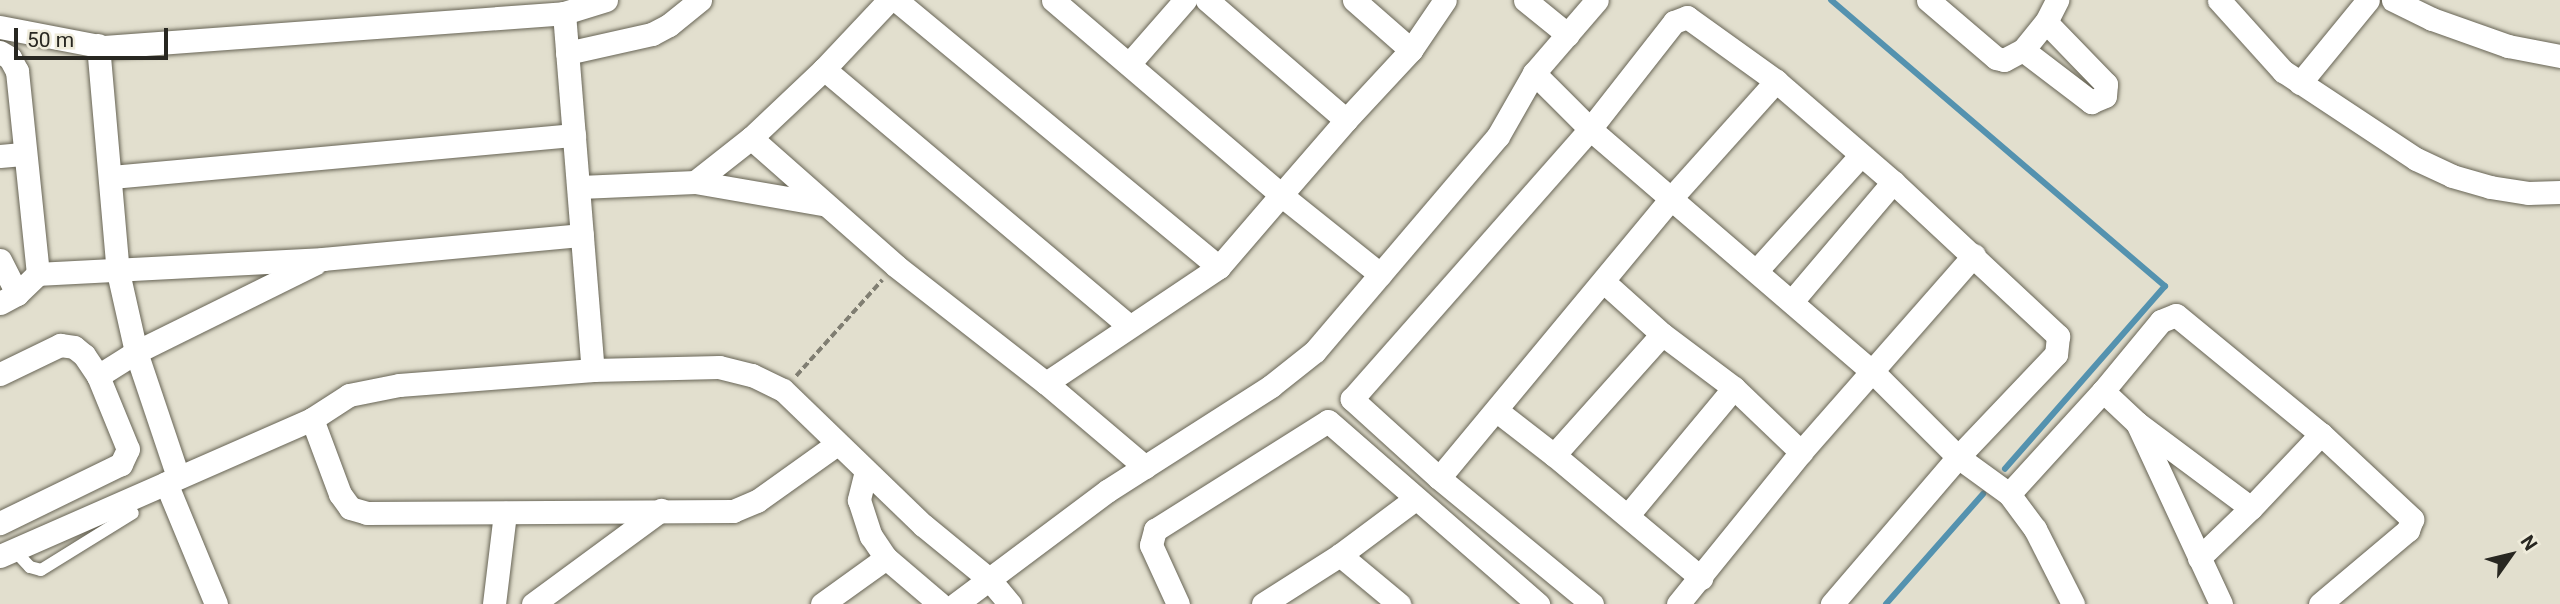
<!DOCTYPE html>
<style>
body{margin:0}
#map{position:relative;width:2560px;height:604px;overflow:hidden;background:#e2dfce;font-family:Roboto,sans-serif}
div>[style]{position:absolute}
.stream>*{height:6px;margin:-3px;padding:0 3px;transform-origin:3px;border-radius:3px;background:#5492af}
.path>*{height:3.5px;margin-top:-1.75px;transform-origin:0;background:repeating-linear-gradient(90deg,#807e72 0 7px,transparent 0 10.5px)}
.roads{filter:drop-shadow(0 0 2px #676455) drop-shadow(0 0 2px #676455)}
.lane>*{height:12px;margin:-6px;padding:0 6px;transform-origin:6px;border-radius:6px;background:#fff}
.street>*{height:23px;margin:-11.5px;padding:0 11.5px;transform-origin:11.5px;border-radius:11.5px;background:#fff}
span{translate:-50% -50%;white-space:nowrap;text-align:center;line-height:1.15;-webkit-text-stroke:5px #efecdb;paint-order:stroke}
.north{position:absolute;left:2476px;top:520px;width:70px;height:70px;-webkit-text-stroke:5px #efecdb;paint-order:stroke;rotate:56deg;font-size:19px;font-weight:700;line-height:28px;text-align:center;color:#282721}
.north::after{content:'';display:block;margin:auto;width:24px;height:32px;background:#282721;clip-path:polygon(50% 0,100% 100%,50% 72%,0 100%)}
.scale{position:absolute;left:14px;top:28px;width:154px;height:32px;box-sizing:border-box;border:4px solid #282721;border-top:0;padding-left:9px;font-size:21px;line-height:24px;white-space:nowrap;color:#282721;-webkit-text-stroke:5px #efecdb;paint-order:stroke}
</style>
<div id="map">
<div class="stream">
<i style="left:1831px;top:0;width:440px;rotate:40.6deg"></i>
<i style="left:2165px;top:286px;width:243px;rotate:131.2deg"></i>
<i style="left:1886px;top:604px;width:147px;rotate:-48.6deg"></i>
</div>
<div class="path">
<i style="left:796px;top:376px;width:129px;rotate:-48.1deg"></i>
</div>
<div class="roads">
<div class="lane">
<i style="left:15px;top:551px;width:22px;rotate:47deg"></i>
<i style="left:30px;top:567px;width:11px;rotate:15deg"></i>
<i style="left:41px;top:570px;width:108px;rotate:-31.8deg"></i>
</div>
<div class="street">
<i style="left:896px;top:0;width:419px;rotate:39.6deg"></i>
<i style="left:1219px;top:267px;width:95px;rotate:-49.3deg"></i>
<i style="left:1281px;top:195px;width:127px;rotate:38.6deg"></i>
<i style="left:1053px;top:0;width:300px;rotate:40.5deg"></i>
<i style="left:1281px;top:195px;width:99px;rotate:-49.1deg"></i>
<i style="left:1346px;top:120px;width:184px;rotate:-139.2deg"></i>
<i style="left:1525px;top:0;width:55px;rotate:39.1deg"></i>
<i style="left:1928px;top:0;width:89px;rotate:40.5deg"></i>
<i style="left:1996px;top:58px;width:8px;rotate:14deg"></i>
<i style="left:2004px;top:60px;width:21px;rotate:-28deg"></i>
<i style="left:2023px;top:50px;width:36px;rotate:-51deg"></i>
<i style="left:2046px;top:22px;width:25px;rotate:-63deg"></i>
<i style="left:2219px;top:0;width:96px;rotate:48deg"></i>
<i style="left:2283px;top:71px;width:159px;rotate:33.5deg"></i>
<i style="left:2416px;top:159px;width:40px;rotate:25deg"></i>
<i style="left:2452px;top:176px;width:40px;rotate:16deg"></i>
<i style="left:2490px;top:187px;width:38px;rotate:9deg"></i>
<i style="left:2528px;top:193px;width:32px;rotate:-2deg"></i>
<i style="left:2393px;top:0;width:43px;rotate:26deg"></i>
<i style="left:2432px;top:19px;width:81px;rotate:19.6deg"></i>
<i style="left:2508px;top:46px;width:53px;rotate:10.9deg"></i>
<i style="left:564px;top:13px;width:358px;rotate:85.4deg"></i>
<i style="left:0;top:27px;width:106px;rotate:10.9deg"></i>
<i style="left:104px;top:47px;width:461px;rotate:-4.2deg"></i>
<i style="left:564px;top:13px;width:44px;rotate:-17.2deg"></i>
<i style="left:98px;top:45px;width:228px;rotate:85deg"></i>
<i style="left:118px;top:272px;width:82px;rotate:77.3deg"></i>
<i style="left:136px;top:352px;width:132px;rotate:71.4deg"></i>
<i style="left:1411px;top:50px;width:60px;rotate:-55.8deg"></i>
<i style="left:2023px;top:50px;width:86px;rotate:37.4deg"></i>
<i style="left:2091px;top:102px;width:15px;rotate:-23deg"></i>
<i style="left:2105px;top:96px;width:12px;rotate:-85deg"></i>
<i style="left:2106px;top:84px;width:86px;rotate:-134.1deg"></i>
<i style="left:0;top:52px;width:12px;rotate:31deg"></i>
<i style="left:10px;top:58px;width:15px;rotate:62deg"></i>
<i style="left:17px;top:71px;width:204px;rotate:84.1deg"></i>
<i style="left:567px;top:53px;width:87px;rotate:-12.6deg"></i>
<i style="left:652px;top:34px;width:19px;rotate:-28deg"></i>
<i style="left:669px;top:25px;width:40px;rotate:-39deg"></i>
<i style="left:1129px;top:64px;width:85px;rotate:-48.8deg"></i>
<i style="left:824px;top:69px;width:397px;rotate:40.1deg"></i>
<i style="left:1534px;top:73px;width:79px;rotate:45deg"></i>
<i style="left:1590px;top:129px;width:374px;rotate:40.7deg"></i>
<i style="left:1874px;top:373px;width:119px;rotate:45deg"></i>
<i style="left:1958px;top:457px;width:63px;rotate:36deg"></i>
<i style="left:2009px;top:494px;width:44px;rotate:53.4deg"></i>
<i style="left:2035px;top:529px;width:84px;rotate:63.1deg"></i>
<i style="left:2300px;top:83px;width:107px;rotate:-50.7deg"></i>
<i style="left:1346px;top:120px;width:96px;rotate:-47.1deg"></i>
<i style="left:1411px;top:50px;width:76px;rotate:-138.7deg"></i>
<i style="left:751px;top:138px;width:193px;rotate:41.4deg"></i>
<i style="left:896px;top:266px;width:190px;rotate:38deg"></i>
<i style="left:1046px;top:383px;width:130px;rotate:40.3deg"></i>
<i style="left:0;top:156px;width:25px;rotate:-5deg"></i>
<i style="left:112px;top:177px;width:464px;rotate:-5.2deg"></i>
<i style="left:695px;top:182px;width:130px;rotate:9.8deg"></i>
<i style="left:580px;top:187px;width:115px;rotate:-2.5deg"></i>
<i style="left:695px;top:182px;width:71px;rotate:-38.2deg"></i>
<i style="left:751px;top:138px;width:100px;rotate:-43.4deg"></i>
<i style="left:824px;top:69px;width:95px;rotate:-46.7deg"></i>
<i style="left:0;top:260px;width:38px;rotate:63deg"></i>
<i style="left:1757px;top:270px;width:155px;rotate:-47.9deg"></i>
<i style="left:1604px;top:282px;width:78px;rotate:41.9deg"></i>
<i style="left:1662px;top:334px;width:90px;rotate:36.9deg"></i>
<i style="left:1734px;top:388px;width:93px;rotate:43.7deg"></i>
<i style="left:1793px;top:300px;width:155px;rotate:-49.7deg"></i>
<i style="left:0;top:303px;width:19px;rotate:-28deg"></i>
<i style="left:17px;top:294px;width:29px;rotate:-44deg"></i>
<i style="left:38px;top:274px;width:285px;rotate:-3deg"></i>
<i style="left:323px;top:259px;width:260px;rotate:-5.3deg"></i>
<i style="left:0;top:374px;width:67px;rotate:-25.8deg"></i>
<i style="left:60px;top:345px;width:14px;rotate:8deg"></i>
<i style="left:74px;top:347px;width:13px;rotate:39deg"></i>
<i style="left:84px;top:355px;width:25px;rotate:56deg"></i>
<i style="left:98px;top:376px;width:79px;rotate:67.7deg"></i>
<i style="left:128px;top:449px;width:17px;rotate:115deg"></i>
<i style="left:121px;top:464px;width:135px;rotate:154deg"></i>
<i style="left:98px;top:376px;width:45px;rotate:-32.3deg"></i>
<i style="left:136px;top:352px;width:199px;rotate:-26.3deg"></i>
<i style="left:1046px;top:383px;width:208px;rotate:-33.8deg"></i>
<i style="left:2103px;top:391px;width:47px;rotate:43.3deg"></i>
<i style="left:2137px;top:423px;width:142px;rotate:36.7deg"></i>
<i style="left:1497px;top:411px;width:72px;rotate:37.7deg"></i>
<i style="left:1554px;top:455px;width:192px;rotate:39.9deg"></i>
<i style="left:312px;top:419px;width:80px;rotate:69.5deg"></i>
<i style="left:340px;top:494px;width:17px;rotate:54deg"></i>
<i style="left:350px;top:508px;width:18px;rotate:16deg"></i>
<i style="left:367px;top:513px;width:366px;rotate:-0.3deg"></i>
<i style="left:733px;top:511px;width:26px;rotate:-23deg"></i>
<i style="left:757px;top:501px;width:98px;rotate:-35.5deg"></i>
<i style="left:2137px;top:423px;width:200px;rotate:65.1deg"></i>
<i style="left:1554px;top:455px;width:162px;rotate:-48.2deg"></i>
<i style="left:866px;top:471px;width:30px;rotate:104deg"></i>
<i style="left:859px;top:500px;width:38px;rotate:72deg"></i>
<i style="left:871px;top:536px;width:27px;rotate:56deg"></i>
<i style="left:886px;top:558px;width:71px;rotate:40.4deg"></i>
<i style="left:1439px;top:478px;width:365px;rotate:-50.3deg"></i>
<i style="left:1672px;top:197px;width:156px;rotate:-48.1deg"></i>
<i style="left:166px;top:483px;width:131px;rotate:67.5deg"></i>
<i style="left:2009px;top:494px;width:139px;rotate:-47.6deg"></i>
<i style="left:2103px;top:391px;width:91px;rotate:-50.4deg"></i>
<i style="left:2161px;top:321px;width:16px;rotate:-22deg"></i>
<i style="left:2176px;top:315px;width:188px;rotate:39.4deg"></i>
<i style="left:2321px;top:434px;width:125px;rotate:43deg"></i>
<i style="left:2412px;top:519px;width:12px;rotate:110deg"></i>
<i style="left:2408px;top:530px;width:115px;rotate:139.9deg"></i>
<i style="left:1628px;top:515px;width:165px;rotate:-50.2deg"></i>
<i style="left:1340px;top:555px;width:77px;rotate:39.7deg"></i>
<i style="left:0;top:556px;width:341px;rotate:-23.7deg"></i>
<i style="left:312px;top:419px;width:44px;rotate:-33deg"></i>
<i style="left:349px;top:395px;width:51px;rotate:-11.3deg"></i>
<i style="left:399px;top:385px;width:195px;rotate:-4.4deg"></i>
<i style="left:593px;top:370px;width:126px;rotate:-1.4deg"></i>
<i style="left:719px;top:367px;width:34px;rotate:14deg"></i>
<i style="left:752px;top:375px;width:34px;rotate:26deg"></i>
<i style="left:783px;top:390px;width:194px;rotate:44deg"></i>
<i style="left:923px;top:525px;width:85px;rotate:39.3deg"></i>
<i style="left:989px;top:579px;width:33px;rotate:50deg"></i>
<i style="left:2199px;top:558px;width:72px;rotate:-43.9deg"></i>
<i style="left:2251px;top:508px;width:102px;rotate:-46.6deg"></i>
<i style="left:494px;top:604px;width:92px;rotate:-83.1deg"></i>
<i style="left:533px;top:604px;width:159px;rotate:-36.3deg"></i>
<i style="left:822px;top:604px;width:79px;rotate:-35.7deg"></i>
<i style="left:956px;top:604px;width:189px;rotate:-36.8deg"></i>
<i style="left:1107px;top:491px;width:195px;rotate:-32.6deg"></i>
<i style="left:1271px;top:386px;width:56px;rotate:-38.5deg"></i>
<i style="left:1315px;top:351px;width:282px;rotate:-49.6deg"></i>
<i style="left:1498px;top:136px;width:73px;rotate:-60.3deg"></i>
<i style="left:1534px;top:73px;width:96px;rotate:-49.2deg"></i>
<i style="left:1178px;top:604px;width:65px;rotate:-114.6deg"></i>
<i style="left:1151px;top:545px;width:16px;rotate:-75deg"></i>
<i style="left:1155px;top:530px;width:204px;rotate:-32.2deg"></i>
<i style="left:1328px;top:421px;width:279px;rotate:41.1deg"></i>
<i style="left:1263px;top:604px;width:91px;rotate:-32.5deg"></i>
<i style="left:1340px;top:555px;width:94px;rotate:-36.7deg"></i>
<i style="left:1592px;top:604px;width:198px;rotate:-140.5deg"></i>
<i style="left:1439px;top:478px;width:118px;rotate:-137.8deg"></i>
<i style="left:1352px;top:399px;width:360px;rotate:-48.6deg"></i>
<i style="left:1590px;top:129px;width:136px;rotate:-51.9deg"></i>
<i style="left:1674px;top:22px;width:14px;rotate:-21deg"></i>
<i style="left:1687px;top:17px;width:110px;rotate:35.7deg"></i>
<i style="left:1776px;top:81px;width:155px;rotate:40.8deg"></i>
<i style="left:1893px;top:182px;width:226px;rotate:43deg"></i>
<i style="left:2058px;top:336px;width:18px;rotate:96deg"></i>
<i style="left:2056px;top:354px;width:142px;rotate:133.6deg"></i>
<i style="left:1958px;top:457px;width:194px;rotate:130.6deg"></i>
<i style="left:1678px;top:604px;width:196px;rotate:-51deg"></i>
<i style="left:1801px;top:452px;width:262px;rotate:-48.7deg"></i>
</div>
</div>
<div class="north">N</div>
<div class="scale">50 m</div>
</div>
